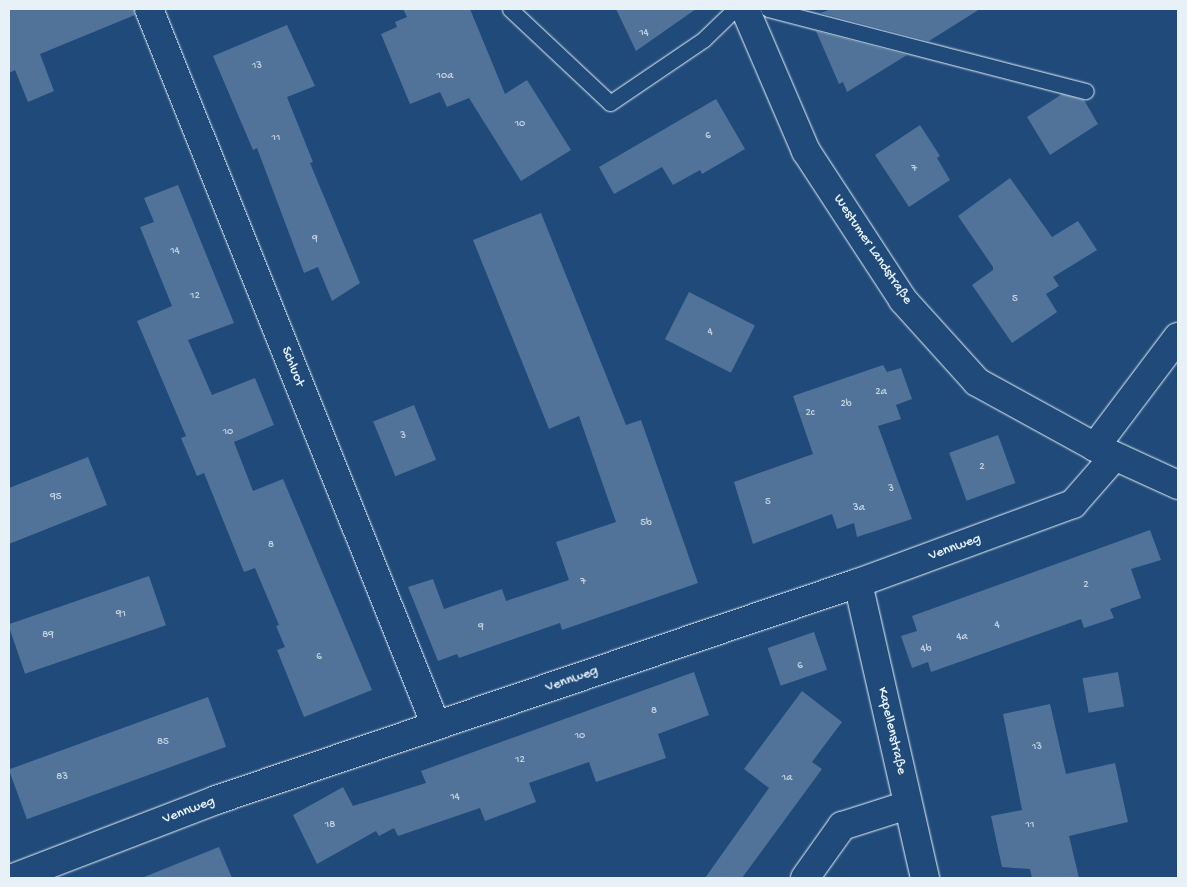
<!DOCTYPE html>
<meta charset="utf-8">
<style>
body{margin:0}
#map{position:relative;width:1187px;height:887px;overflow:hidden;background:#1f4a7a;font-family:"Gochi Hand",sans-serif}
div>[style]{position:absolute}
.building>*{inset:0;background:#517399;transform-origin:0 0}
.roads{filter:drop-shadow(0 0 1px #e8f1f8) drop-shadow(0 0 1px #e8f1f8)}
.lane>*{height:15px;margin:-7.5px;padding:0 7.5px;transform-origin:7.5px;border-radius:7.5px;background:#1f4a7a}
.street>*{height:28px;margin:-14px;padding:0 14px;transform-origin:14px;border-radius:14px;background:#1f4a7a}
span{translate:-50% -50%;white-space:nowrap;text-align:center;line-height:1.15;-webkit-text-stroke:4px #1f4a7a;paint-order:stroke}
.number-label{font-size:11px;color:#c2d2e0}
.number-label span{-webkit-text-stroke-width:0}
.street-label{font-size:14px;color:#e8f1f8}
.frame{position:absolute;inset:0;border:10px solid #e8f1f8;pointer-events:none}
</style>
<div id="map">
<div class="building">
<i style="clip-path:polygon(9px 9px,134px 9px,135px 15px,40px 54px,54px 91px,28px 102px,15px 70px,9px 73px)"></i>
<i style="clip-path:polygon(403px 9px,470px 9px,505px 94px,527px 80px,571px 150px,521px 181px,469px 98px,447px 107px,440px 92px,410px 104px,381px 34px,397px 27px,395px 22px,407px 17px)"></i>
<i style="clip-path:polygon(616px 9px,696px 9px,636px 51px)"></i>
<i style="clip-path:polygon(831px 9px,980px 9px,929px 41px,821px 13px)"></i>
<i style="clip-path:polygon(287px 25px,315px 86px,287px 97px,313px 162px,310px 163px,360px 283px,332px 301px,318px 267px,304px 273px,257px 148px,253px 150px,213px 56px)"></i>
<i style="clip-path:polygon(816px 31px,907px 55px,847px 92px,843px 82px,839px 84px)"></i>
<i style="clip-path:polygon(1062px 94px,1084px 100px,1098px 124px,1050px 155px,1027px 117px)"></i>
<i style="clip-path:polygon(716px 99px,745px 149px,702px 174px,700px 170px,673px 185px,662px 167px,614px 194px,599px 167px)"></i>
<i style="clip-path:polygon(920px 125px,940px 156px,937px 158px,950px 180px,909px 207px,875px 155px)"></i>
<i style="clip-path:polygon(1010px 178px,1052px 237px,1078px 221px,1097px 250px,1053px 277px,1059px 286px,1046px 294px,1057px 312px,1012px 343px,972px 285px,993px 270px,993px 267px,958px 216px)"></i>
<i style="clip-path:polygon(178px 185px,234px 323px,188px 340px,212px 395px,255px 378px,274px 425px,234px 442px,253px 491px,283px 479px,372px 690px,304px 717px,277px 650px,285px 647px,276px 626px,279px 625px,255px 568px,244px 572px,204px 473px,197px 476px,181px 438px,186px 436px,137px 321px,172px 306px,140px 227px,154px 222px,144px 198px)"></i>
<i style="clip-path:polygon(541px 213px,626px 425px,641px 420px,698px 583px,562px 630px,560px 623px,459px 658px,457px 654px,438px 661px,408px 587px,433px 579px,444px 609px,502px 589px,506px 601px,569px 580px,556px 542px,616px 522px,579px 416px,549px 429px,473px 240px)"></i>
<i style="left:689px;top:292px;width:74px;height:53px;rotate:27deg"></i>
<i style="clip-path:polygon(883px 365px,887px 372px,901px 368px,912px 399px,896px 405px,901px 419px,878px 426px,912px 519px,857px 537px,854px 523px,837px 529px,832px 514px,753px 544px,734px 482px,813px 454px,793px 396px)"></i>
<i style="left:414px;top:405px;width:59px;height:44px;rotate:68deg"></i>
<i style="left:998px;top:435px;width:51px;height:52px;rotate:70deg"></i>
<i style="clip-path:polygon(88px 457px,107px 505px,9px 544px,9px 488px)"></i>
<i style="clip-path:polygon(1150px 530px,1161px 560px,1131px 569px,1141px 598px,1110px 609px,1114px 618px,1084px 628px,1081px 619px,931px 672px,928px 662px,912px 668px,901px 636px,917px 631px,912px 616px)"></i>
<i style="left:149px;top:576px;width:52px;height:149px;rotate:71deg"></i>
<i style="left:814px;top:632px;width:40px;height:49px;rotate:71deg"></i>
<i style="clip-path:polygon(694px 672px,709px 715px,658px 734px,666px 758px,596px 782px,589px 762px,529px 783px,536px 802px,485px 821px,480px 808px,398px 836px,394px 828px,379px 836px,376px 831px,317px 864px,293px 815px,343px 787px,353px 806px,426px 783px,421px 771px)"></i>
<i style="left:1118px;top:672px;width:35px;height:36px;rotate:80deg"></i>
<i style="clip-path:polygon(802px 691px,842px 722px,812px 762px,822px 769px,742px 878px,705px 878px,769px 788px,744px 769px)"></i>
<i style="left:208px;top:697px;width:53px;height:212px;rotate:70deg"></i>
<i style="clip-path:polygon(1050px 704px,1066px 774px,1115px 763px,1128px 822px,1069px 836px,1079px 878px,1032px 878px,1030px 869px,1002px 867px,991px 816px,1022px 810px,1003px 714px)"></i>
<i style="clip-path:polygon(219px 847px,232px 878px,145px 878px,144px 877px)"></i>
</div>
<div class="roads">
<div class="lane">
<i style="left:510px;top:9px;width:137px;rotate:43.2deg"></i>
<i style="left:610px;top:103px;width:114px;rotate:-34.2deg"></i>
<i style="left:704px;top:39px;width:43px;rotate:-44.1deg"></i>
<i style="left:768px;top:9px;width:328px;rotate:14.5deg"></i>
</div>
<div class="street">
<i style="left:149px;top:9px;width:772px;rotate:68.18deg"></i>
<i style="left:745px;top:9px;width:155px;rotate:66.8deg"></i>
<i style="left:806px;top:151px;width:178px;rotate:56.9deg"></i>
<i style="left:903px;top:300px;width:110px;rotate:47.9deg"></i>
<i style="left:977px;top:382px;width:135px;rotate:28.8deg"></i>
<i style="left:1095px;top:447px;width:91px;rotate:24.6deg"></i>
<i style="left:1095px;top:447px;width:138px;rotate:-53deg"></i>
<i style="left:858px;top:583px;width:303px;rotate:77.2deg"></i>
<i style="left:13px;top:878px;width:217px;rotate:-21deg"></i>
<i style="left:216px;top:800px;width:678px;rotate:-18.68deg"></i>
<i style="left:858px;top:583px;width:229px;rotate:-20.2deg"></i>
<i style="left:1073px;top:504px;width:62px;rotate:-48.9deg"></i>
<i style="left:805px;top:878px;width:64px;rotate:-54.6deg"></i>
<i style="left:842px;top:826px;width:69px;rotate:-17.7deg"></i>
</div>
</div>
<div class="number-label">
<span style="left:644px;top:33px">14</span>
<span style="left:257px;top:66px">13</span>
<span style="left:445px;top:76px">10a</span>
<span style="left:520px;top:124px">10</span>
<span style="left:708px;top:136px">6</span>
<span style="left:276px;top:138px">11</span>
<span style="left:914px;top:169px">7</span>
<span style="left:315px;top:239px">9</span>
<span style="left:175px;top:251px">14</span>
<span style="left:195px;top:296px">12</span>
<span style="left:1015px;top:299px">5</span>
<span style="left:710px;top:332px">4</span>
<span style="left:881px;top:392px">2a</span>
<span style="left:846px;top:404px">2b</span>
<span style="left:810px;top:413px">2c</span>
<span style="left:228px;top:432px">10</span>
<span style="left:403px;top:436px">3</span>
<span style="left:982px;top:467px">2</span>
<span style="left:891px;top:489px">3</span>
<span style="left:56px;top:497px">95</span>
<span style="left:768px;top:502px">5</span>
<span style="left:859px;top:508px">3a</span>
<span style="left:646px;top:523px">5b</span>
<span style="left:271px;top:545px">8</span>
<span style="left:583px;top:582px">7</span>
<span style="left:1086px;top:585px">2</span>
<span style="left:121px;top:614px">91</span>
<span style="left:997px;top:625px">4</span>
<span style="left:481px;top:627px">9</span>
<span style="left:48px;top:635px">89</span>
<span style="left:962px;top:637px">4a</span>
<span style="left:926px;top:649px">4b</span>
<span style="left:319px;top:657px">6</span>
<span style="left:800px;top:666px">6</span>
<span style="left:654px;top:711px">8</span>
<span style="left:580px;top:736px">10</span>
<span style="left:163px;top:742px">85</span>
<span style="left:1037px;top:747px">13</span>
<span style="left:520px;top:760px">12</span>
<span style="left:62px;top:777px">83</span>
<span style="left:787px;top:778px">1a</span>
<span style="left:455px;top:797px">14</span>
<span style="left:330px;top:825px">18</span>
<span style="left:1030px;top:825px">11</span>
</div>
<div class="street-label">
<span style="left:872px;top:250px;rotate:56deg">Westumer Landstraße</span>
<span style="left:292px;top:367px;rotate:68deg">Schluot</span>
<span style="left:955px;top:548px;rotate:-20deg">Vennweg</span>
<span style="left:572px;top:680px;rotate:-19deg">Vennweg</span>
<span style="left:891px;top:731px;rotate:77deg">Kapellenstraße</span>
<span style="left:189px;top:811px;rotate:-21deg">Vennweg</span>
</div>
<div class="frame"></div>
</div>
